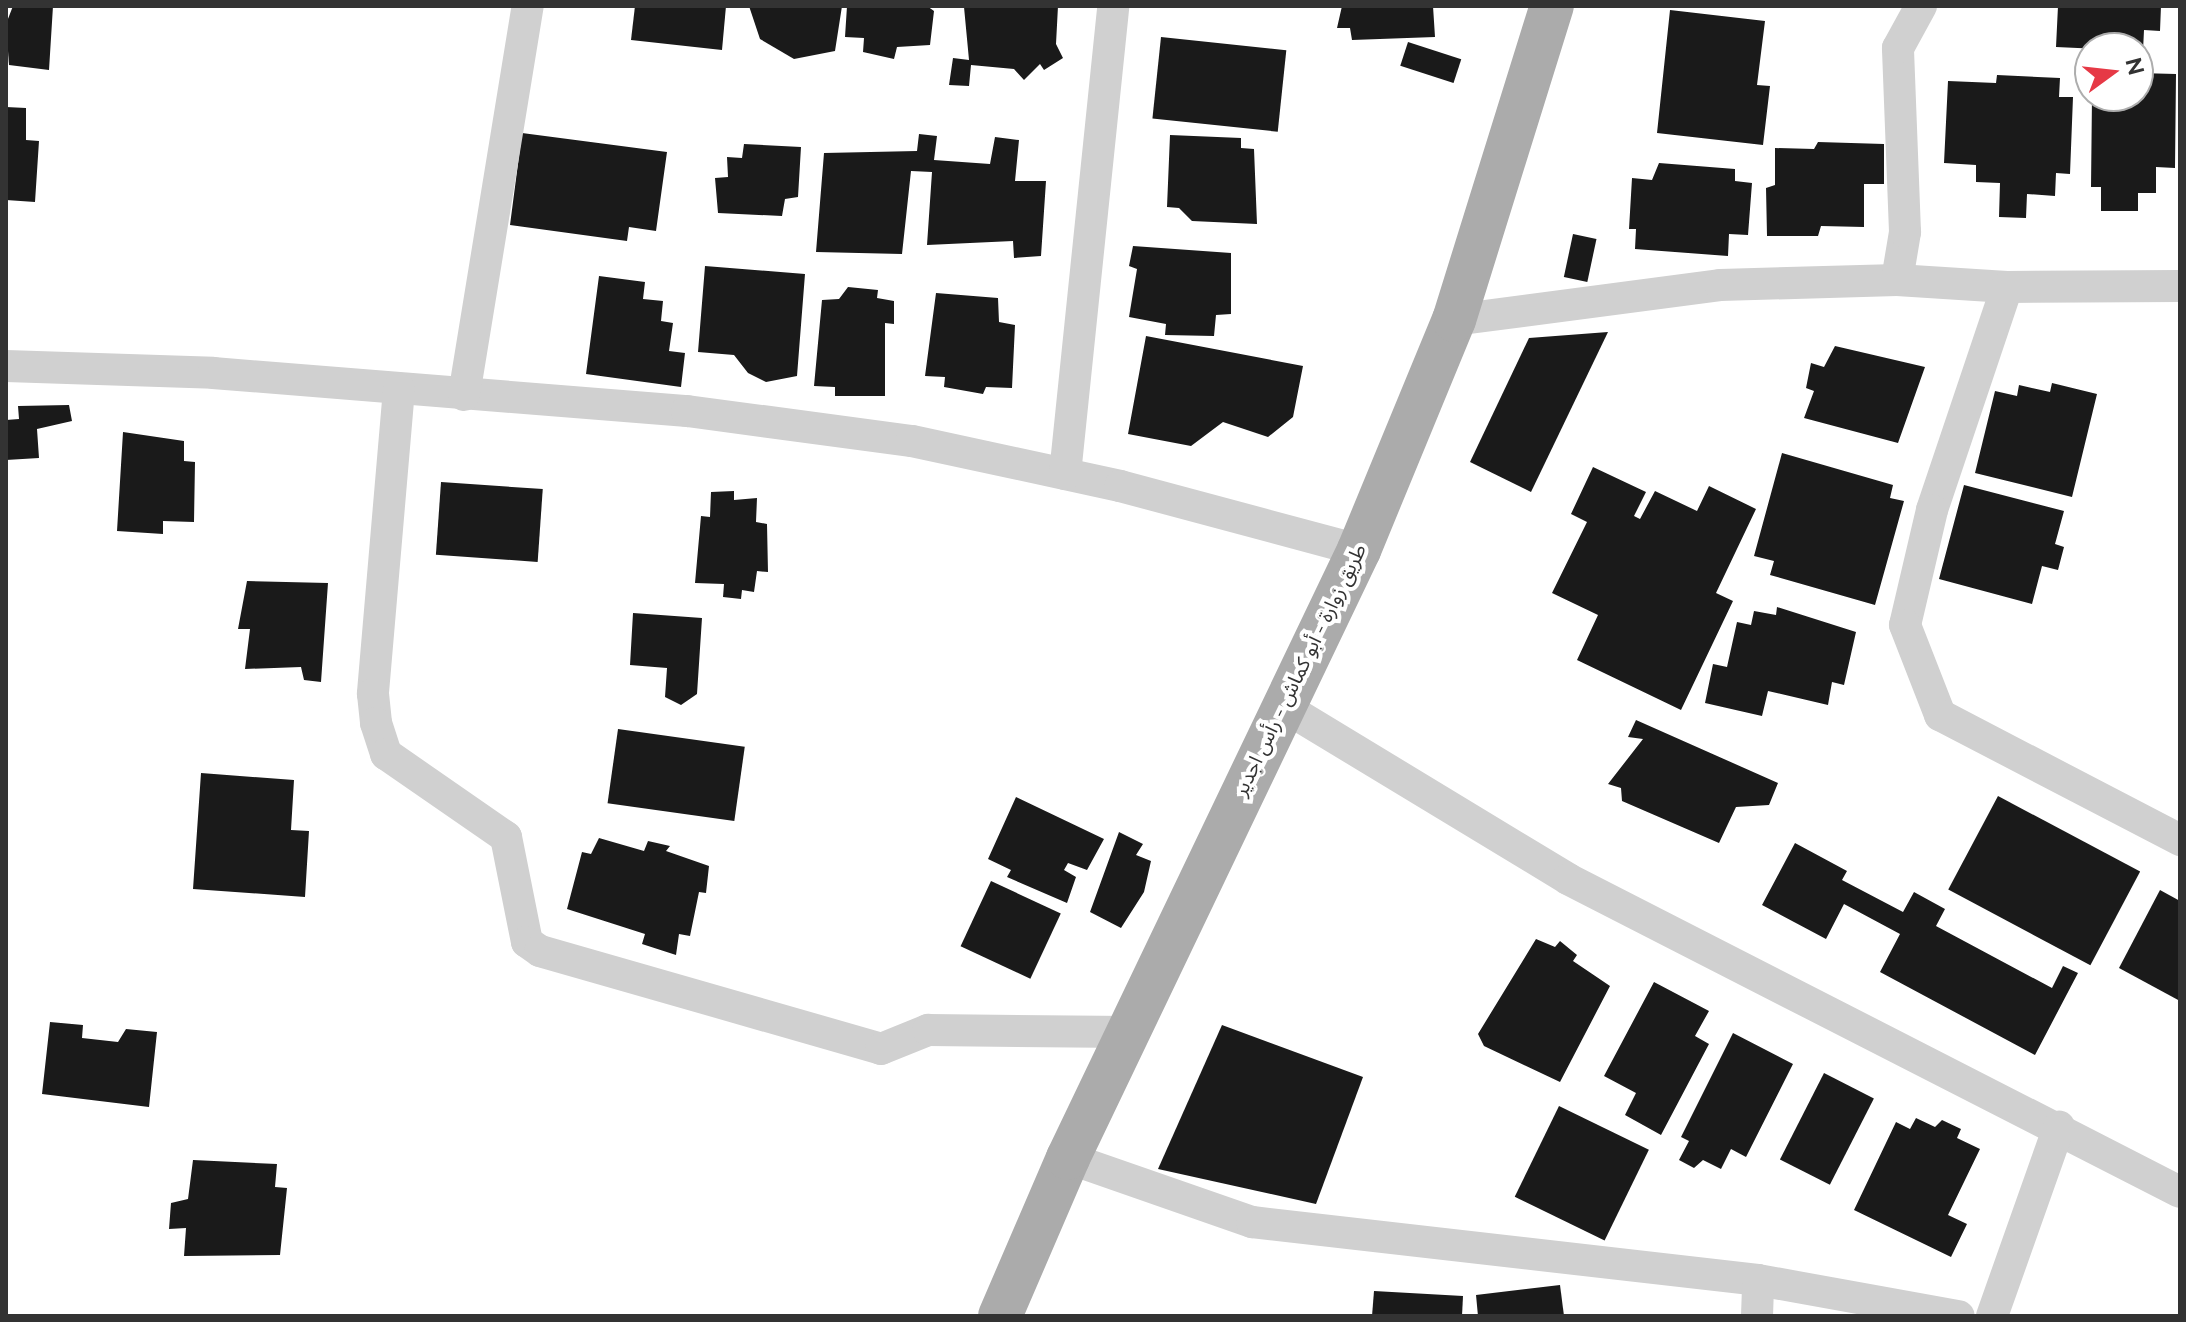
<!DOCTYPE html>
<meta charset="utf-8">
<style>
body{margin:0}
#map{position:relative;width:2186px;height:1322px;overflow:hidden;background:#fff;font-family:Raleway,"Noto Sans Arabic",sans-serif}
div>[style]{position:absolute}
.building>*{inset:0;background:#1a1a1a;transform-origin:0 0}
.minor>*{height:32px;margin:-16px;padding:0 16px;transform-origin:16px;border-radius:16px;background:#d0d0d0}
.primary>*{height:44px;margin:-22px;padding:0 22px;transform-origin:22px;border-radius:22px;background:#ababab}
span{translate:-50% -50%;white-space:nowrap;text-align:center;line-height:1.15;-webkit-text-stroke:8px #fff;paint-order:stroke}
.street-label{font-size:20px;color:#333}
.frame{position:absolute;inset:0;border:8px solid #333;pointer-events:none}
.north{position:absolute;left:2074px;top:32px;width:80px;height:80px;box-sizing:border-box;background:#fff;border:2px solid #adadad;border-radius:50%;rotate:75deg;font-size:22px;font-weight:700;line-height:32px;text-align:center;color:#333}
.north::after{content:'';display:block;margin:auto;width:28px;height:36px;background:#e63946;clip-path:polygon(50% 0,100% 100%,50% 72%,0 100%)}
</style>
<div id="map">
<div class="building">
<i style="clip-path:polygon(13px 6px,53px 6px,49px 70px,9px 65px,6px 24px)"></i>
<i style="clip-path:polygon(635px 6px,726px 6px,722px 50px,631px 40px)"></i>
<i style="clip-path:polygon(749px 6px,842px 6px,835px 51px,794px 59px,760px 39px)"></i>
<i style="clip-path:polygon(847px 6px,927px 6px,934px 11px,930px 45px,897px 47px,894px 59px,863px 52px,864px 38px,845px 37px)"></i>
<i style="clip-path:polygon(1058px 6px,1056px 44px,1063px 58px,1044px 70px,1040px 64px,1024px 80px,1014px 69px,971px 65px,969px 86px,949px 85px,953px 58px,969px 60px,964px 7px)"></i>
<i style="clip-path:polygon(1342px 6px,1433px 6px,1435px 37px,1352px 40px,1350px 28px,1337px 28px)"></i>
<i style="clip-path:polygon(2058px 6px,2161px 6px,2160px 31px,2144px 30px,2143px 51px,2056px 47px)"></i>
<i style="clip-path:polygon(1670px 10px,1765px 21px,1757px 85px,1770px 86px,1763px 145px,1657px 133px)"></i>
<i style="left:1161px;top:37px;width:126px;height:82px;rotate:6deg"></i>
<i style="left:1408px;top:42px;width:56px;height:25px;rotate:18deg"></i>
<i style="clip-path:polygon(2138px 73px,2176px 74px,2175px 168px,2156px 167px,2156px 193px,2138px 193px,2138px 211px,2101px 211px,2101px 187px,2091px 187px,2092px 96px,2138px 96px)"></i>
<i style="clip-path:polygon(1997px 75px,2060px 78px,2059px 97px,2073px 97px,2070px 174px,2056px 173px,2055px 196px,2027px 194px,2026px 218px,1999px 217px,2000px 183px,1976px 182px,1976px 165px,1944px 163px,1948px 81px,1996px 83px)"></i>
<i style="clip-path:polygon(6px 107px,26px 108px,26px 140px,39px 141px,35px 202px,6px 200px)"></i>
<i style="clip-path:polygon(522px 133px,667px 152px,656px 231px,629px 227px,627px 241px,510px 225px)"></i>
<i style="clip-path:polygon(919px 134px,937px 136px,934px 160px,990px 164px,995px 137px,1019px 140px,1015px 181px,1046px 181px,1041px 256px,1014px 258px,1013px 241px,927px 245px,932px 172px,911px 171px,902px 254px,816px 252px,824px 153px,917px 151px)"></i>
<i style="clip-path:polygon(1170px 135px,1241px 138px,1241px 148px,1254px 149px,1257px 224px,1192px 221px,1179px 208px,1167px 207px)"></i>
<i style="clip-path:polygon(1818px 142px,1884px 144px,1884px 184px,1864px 184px,1864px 227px,1821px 226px,1818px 236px,1767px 236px,1766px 188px,1775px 185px,1775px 148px,1814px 149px)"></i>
<i style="clip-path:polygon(744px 144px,801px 147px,798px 197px,785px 199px,782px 216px,718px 213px,715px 178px,728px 177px,727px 157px,742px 158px)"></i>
<i style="clip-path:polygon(1659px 163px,1735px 169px,1735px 181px,1752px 183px,1748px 235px,1729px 234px,1728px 256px,1635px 249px,1636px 229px,1629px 229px,1632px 178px,1652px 180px)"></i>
<i style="left:1573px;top:234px;width:24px;height:44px;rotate:12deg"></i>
<i style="clip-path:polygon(1133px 246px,1231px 253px,1231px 314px,1216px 315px,1214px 336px,1165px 335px,1166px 324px,1129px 317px,1137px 269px,1129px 266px)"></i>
<i style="clip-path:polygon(705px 266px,805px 274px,797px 376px,766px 382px,748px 373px,734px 355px,698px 352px)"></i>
<i style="clip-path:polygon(599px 276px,645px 282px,643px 299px,663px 301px,661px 321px,673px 323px,669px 351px,685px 353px,681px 387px,586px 374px)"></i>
<i style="clip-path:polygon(848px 287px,878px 290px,877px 298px,894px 301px,894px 324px,885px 323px,885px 396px,835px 396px,835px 387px,814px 386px,822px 300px,839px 299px)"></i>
<i style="clip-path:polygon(936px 293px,998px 298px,999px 322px,1015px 325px,1012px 388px,986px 387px,983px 394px,944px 387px,945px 377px,925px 376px)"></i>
<i style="clip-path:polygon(1608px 332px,1531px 492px,1470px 462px,1529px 338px)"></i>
<i style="clip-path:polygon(1146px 336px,1303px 366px,1293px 417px,1268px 437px,1223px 422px,1191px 446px,1128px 434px)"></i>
<i style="clip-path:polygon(1835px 346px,1925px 367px,1898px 443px,1804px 418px,1814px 391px,1806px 388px,1811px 363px,1824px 367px)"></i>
<i style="clip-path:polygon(2052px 383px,2097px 394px,2072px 497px,1975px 473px,1995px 391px,2017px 396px,2019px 385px,2050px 392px)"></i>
<i style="clip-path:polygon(69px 405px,72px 421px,37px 429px,39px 458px,6px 460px,6px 420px,19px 419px,18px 406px)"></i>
<i style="clip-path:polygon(123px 432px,184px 441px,184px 461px,195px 462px,194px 522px,163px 521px,163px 534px,117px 531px)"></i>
<i style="clip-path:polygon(1782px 453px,1893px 485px,1890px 498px,1904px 501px,1875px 605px,1770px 575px,1774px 561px,1754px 556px)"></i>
<i style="clip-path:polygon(1593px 467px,1646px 492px,1634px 516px,1640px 519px,1655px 491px,1697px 511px,1709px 486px,1756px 509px,1716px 593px,1733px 601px,1681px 710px,1577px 660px,1598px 615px,1552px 593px,1587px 522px,1571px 514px)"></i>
<i style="left:441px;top:482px;width:102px;height:73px;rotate:4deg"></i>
<i style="clip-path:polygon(1964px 485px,2064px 511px,2055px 544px,2064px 547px,2058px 570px,2042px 566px,2032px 604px,1939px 579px)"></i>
<i style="clip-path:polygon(734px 491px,734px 500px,757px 498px,756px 522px,767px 524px,768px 572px,757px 571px,754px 592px,742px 590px,741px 599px,723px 597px,724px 584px,695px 583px,701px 516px,710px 517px,711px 492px)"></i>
<i style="clip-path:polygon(247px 581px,328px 583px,321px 682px,304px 680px,301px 667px,245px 669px,250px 629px,238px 629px)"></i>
<i style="clip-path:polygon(1777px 607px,1856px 632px,1844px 685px,1832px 682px,1828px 705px,1768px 691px,1762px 716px,1705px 703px,1713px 664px,1727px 667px,1737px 622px,1751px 625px,1754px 611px,1776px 615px)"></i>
<i style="clip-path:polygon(633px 613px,702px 618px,697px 694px,681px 705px,665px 697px,667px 668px,630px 665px)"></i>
<i style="clip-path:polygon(1636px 720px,1778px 783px,1769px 805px,1736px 807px,1719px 843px,1622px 801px,1621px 788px,1608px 784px,1643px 739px,1628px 737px)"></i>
<i style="left:618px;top:729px;width:128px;height:75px;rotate:8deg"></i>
<i style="clip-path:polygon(201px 773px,294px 780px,291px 830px,309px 831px,305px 897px,193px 889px)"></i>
<i style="left:1998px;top:796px;width:161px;height:106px;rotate:28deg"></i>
<i style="clip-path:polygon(1016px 797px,1104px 839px,1087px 870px,1068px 863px,1064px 870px,1076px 877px,1067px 903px,1007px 877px,1011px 870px,988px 859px)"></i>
<i style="clip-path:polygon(1119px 832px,1143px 844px,1136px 855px,1151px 861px,1144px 892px,1121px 928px,1090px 912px)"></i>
<i style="clip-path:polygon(599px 838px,644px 851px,648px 841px,670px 846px,666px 851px,709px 866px,706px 893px,699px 892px,690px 936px,679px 934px,676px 955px,642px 944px,645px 934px,567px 909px,582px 852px,591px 854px)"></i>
<i style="clip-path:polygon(1795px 843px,1847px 871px,1842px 880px,1903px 912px,1914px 892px,1945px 909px,1936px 926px,2052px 988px,2063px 966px,2078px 973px,2035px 1055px,1880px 972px,1900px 934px,1844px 904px,1826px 939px,1762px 905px)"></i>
<i style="left:991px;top:881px;width:77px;height:72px;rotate:25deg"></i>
<i style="clip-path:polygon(2160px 890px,2180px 901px,2180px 1001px,2119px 968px)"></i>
<i style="clip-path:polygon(1536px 939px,1555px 947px,1560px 941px,1577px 955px,1573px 961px,1610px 986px,1560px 1082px,1484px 1046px,1478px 1034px)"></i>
<i style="clip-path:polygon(1654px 982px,1709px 1011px,1695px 1036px,1709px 1044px,1661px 1135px,1625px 1115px,1636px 1093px,1604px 1076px)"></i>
<i style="clip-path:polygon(50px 1022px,83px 1025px,82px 1038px,118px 1042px,126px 1029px,157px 1032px,149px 1107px,42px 1094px)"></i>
<i style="clip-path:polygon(1222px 1025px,1363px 1077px,1316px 1204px,1158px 1169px)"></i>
<i style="clip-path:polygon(1733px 1033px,1793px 1064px,1746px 1157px,1731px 1149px,1721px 1169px,1703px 1160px,1694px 1168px,1679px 1160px,1689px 1141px,1681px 1137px)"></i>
<i style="left:1824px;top:1073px;width:56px;height:97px;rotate:27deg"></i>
<i style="left:1559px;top:1106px;width:100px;height:101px;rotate:26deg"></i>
<i style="clip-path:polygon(1916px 1118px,1935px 1127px,1942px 1120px,1961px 1129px,1957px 1138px,1980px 1149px,1948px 1215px,1967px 1224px,1951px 1257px,1854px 1210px,1896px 1122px,1910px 1129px)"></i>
<i style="clip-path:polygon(193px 1160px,277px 1164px,275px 1187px,287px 1188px,280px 1255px,184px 1256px,186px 1228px,169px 1229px,171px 1203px,188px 1199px)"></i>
<i style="clip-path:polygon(1560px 1285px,1564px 1316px,1478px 1316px,1476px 1295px)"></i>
<i style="clip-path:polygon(1374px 1291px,1463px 1296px,1462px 1316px,1372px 1316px)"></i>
</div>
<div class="minor">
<i style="left:1897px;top:280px;width:110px;rotate:3.6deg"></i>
<i style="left:2007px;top:287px;width:173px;rotate:-0.3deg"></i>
<i style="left:2007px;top:287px;width:235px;rotate:108.6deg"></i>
<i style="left:1932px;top:510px;width:118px;rotate:103.2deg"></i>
<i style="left:1905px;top:625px;width:97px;rotate:68.7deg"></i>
<i style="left:1940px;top:715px;width:271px;rotate:27.5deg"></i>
<i style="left:1454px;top:320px;width:268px;rotate:-7.5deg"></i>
<i style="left:1720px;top:285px;width:177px;rotate:-1.6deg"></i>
<i style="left:1897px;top:280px;width:49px;rotate:-80.5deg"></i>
<i style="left:1905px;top:232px;width:184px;rotate:-92.2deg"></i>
<i style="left:1898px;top:48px;width:48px;rotate:-61.3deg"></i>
<i style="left:6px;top:366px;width:207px;rotate:1.9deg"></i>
<i style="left:213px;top:373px;width:476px;rotate:4.6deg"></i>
<i style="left:687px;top:411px;width:227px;rotate:7.6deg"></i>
<i style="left:912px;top:441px;width:213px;rotate:12.2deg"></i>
<i style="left:1120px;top:486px;width:247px;rotate:15deg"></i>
<i style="left:399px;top:389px;width:306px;rotate:94.9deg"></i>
<i style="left:373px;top:694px;width:29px;rotate:84deg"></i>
<i style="left:376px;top:723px;width:33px;rotate:72deg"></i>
<i style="left:386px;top:754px;width:146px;rotate:34.7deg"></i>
<i style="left:506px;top:837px;width:107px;rotate:78.7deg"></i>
<i style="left:527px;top:942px;width:16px;rotate:35deg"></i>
<i style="left:540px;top:951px;width:355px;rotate:16deg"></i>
<i style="left:881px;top:1049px;width:51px;rotate:-22deg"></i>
<i style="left:928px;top:1030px;width:201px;rotate:0.6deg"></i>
<i style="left:464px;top:395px;width:394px;rotate:-80.7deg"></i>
<i style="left:1065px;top:474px;width:470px;rotate:-84.1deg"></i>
<i style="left:1281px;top:705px;width:336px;rotate:31.2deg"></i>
<i style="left:1568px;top:879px;width:687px;rotate:27.09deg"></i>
<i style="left:1068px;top:1158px;width:195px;rotate:19.2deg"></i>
<i style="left:1252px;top:1222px;width:509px;rotate:6.54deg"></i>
<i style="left:1758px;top:1280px;width:204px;rotate:10.2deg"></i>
<i style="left:1757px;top:1316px;width:36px;rotate:-88deg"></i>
<i style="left:1992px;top:1316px;width:201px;rotate:-70.5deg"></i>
</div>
<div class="primary">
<i style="left:1000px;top:1316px;width:172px;rotate:-66.7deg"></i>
<i style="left:1068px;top:1158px;width:674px;rotate:-64.42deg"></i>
<i style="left:1359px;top:550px;width:249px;rotate:-67.6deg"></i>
<i style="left:1454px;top:320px;width:329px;rotate:-72.7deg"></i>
</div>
<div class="street-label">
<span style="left:1300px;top:670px;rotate:-64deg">طريق زوارة - أبو كماش - رأس اجدير</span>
</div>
<div class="frame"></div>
<div class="north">N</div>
</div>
